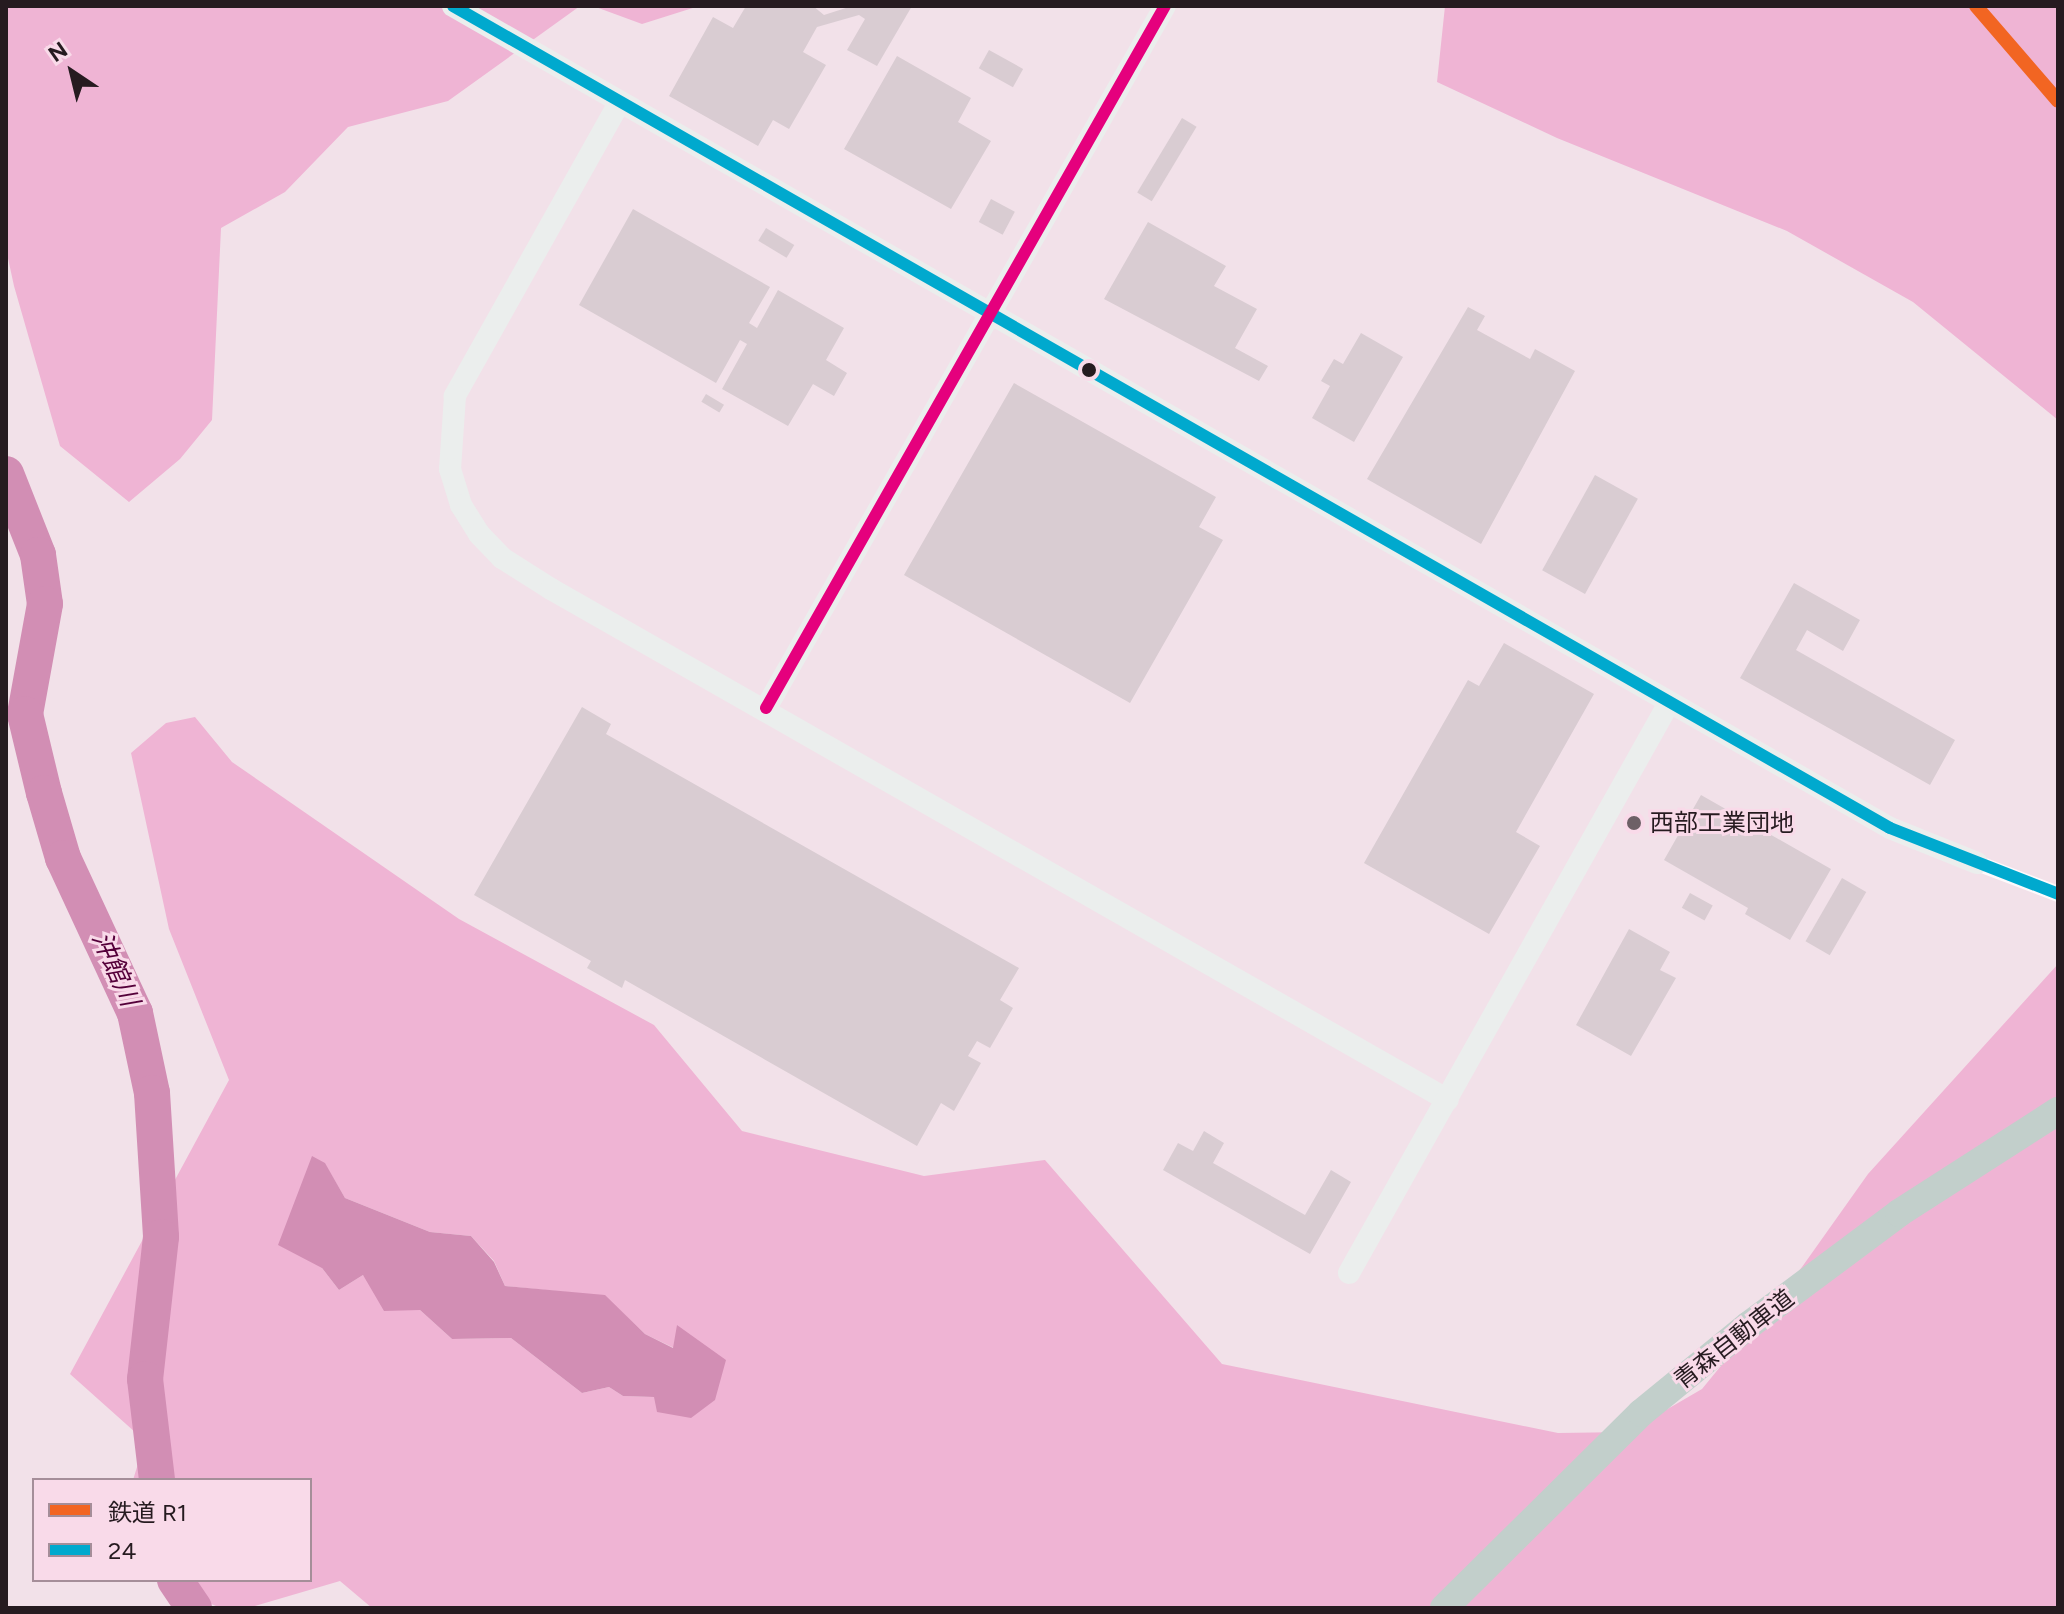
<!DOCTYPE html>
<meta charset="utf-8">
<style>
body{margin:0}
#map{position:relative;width:2064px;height:1614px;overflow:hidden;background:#f2e1e9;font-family:Figtree,"Noto Sans JP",sans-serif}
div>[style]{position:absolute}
.forest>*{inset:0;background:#efb4d4}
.water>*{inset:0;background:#d28eb4}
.river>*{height:36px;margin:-18px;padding:0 18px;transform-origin:18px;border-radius:18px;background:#d28eb4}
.building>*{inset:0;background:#d9ccd2;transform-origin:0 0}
.street>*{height:16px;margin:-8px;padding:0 8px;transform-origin:8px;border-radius:8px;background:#fdfafc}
.secondary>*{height:22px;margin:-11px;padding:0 11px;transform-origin:11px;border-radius:11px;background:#ebeeed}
.highway>*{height:28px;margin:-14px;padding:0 14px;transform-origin:14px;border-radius:14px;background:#c2cfcb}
.bus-1>*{height:12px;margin:-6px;padding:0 6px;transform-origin:6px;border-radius:6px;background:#00a9ce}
.bus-2>*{height:12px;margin:-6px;padding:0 6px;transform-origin:6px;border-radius:6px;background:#e5007d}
.rail-1>*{height:14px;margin:-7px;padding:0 7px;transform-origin:7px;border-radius:7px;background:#f26522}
.dots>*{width:22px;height:22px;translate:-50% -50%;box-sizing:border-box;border:4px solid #f9dae9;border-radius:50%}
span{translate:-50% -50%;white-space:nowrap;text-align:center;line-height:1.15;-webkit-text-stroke:6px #f9dae9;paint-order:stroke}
.poi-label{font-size:24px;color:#261b20}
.left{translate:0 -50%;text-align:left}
.street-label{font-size:24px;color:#261b20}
.water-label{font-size:26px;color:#55003a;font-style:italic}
.frame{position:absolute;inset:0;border:8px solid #261b20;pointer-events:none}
.legend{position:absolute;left:32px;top:1478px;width:280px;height:104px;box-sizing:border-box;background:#f9dae9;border:2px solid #a58e99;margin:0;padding:10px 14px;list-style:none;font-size:24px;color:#261b20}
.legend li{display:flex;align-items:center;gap:16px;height:40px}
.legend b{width:40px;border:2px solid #a58e99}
.north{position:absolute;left:32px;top:32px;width:80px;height:80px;-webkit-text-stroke:6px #f9dae9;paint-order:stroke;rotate:325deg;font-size:22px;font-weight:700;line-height:32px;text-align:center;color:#261b20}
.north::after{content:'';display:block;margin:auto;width:28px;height:36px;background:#261b20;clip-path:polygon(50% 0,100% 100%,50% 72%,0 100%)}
</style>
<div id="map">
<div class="forest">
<i style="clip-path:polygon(6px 6px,580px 6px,448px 101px,348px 127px,285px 192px,221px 228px,212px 420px,180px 459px,129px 502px,60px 446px,14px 286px,6px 249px)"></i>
<i style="clip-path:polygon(593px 6px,699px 6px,642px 24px)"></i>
<i style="clip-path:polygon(1445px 6px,2058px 6px,2058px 420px,1913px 302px,1787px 231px,1557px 138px,1437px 82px)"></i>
<i style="clip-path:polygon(evenodd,195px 717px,232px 762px,459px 919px,654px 1025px,742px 1131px,924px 1176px,1045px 1160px,1222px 1364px,1558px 1433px,1628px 1432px,1702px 1389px,1802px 1267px,1868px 1174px,2058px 964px,2058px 1608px,372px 1608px,340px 1581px,248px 1608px,221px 1608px,152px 1580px,310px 1580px,310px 1480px,133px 1480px,145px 1441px,70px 1374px,229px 1080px,169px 929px,131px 753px,166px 723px,195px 717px,325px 1164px,345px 1198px,430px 1232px,471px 1236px,494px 1261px,505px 1286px,605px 1296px,645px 1334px,674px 1348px,678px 1325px,691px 1418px,654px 1397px,623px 1396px,609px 1387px,582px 1393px,511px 1338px,452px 1339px,420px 1310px,363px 1275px,339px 1290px,322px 1268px,325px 1164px)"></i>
</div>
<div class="water">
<i style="clip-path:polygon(312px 1156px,325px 1163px,345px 1198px,430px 1232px,471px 1236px,494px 1262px,505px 1286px,605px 1295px,645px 1334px,673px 1348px,677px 1325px,726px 1360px,715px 1400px,691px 1418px,657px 1412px,654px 1397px,623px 1396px,609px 1387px,582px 1393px,511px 1338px,452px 1339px,420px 1310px,384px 1311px,363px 1275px,339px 1290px,322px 1268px,278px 1245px)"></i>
</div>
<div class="river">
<i style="left:6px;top:474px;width:87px;rotate:68.4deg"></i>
<i style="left:38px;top:555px;width:49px;rotate:81.9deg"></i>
<i style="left:45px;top:604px;width:112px;rotate:100.3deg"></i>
<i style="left:25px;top:714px;width:81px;rotate:76.5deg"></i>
<i style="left:44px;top:793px;width:68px;rotate:73.7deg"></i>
<i style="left:63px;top:858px;width:171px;rotate:65.1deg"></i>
<i style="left:135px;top:1013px;width:82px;rotate:78deg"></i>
<i style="left:152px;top:1093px;width:144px;rotate:86.4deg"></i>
<i style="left:161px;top:1237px;width:143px;rotate:96.4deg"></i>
<i style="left:145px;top:1379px;width:102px;rotate:83.2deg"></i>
<i style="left:175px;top:1580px;width:34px;rotate:56deg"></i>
</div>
<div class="building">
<i style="clip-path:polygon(746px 6px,813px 6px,824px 15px,852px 6px,912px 6px,877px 66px,847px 50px,865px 19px,859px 15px,817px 27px,803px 52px,826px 65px,789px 129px,773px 120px,758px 146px,669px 96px,713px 17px,733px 28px)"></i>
<i style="left:989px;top:50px;width:39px;height:21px;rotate:29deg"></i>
<i style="clip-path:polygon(897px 56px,971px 98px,958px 122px,991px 141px,951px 209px,844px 149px)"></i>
<i style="left:1182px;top:118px;width:17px;height:87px;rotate:31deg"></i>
<i style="left:991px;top:199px;width:27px;height:26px;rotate:28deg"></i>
<i style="clip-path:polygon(633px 209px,770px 287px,749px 323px,757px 328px,778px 290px,844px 328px,826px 360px,847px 373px,834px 396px,813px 384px,788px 426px,722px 389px,747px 344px,740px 340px,716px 383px,579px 305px)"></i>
<i style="clip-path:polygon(1148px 222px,1226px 266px,1214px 286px,1257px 309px,1235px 348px,1268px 366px,1259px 381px,1104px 299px)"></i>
<i style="left:766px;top:228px;width:33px;height:15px;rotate:31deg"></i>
<i style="clip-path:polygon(1468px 307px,1485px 316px,1477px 330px,1530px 359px,1535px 349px,1575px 371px,1481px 544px,1367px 479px)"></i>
<i style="clip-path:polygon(1361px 333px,1403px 357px,1354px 442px,1312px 418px,1330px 386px,1321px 381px,1334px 359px,1343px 364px)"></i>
<i style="clip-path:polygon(1014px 383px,1216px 497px,1199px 527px,1223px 540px,1130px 703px,904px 575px)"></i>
<i style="left:706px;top:394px;width:21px;height:9px;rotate:31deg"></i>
<i style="left:1595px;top:475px;width:49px;height:109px;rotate:29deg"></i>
<i style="clip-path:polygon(1794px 583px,1860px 620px,1843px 651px,1807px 630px,1796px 650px,1955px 740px,1930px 785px,1740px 678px)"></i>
<i style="clip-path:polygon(1504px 643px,1594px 694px,1516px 832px,1540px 846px,1489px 934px,1364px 863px,1468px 680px,1479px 686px)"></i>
<i style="clip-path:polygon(582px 707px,611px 724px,606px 734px,1019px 968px,1000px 1000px,1013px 1008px,990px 1048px,977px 1041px,968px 1056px,981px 1063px,954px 1111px,941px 1103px,917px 1146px,625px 980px,622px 988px,587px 968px,591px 961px,474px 895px)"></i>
<i style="clip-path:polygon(1701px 795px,1831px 869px,1790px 940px,1745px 914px,1748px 908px,1664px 860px)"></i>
<i style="left:1842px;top:878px;width:28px;height:73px;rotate:30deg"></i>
<i style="left:1690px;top:893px;width:26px;height:17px;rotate:29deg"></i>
<i style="clip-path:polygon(1629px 929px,1670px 952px,1660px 970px,1676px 978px,1631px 1056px,1576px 1025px)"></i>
<i style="clip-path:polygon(1204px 1131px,1224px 1143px,1213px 1163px,1305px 1215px,1331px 1170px,1351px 1182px,1310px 1254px,1163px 1170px,1178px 1143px,1193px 1151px)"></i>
</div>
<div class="street">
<i style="left:1977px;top:863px;width:87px;rotate:20.9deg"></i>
</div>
<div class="secondary">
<i style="left:453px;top:6px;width:1655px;rotate:29.77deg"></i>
<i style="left:1890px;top:828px;width:94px;rotate:21.9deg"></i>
<i style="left:618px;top:105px;width:334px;rotate:119.3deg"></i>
<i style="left:455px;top:396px;width:73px;rotate:93.9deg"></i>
<i style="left:450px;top:469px;width:38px;rotate:73deg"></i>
<i style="left:461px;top:505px;width:34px;rotate:58deg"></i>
<i style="left:479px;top:534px;width:33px;rotate:46deg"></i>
<i style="left:502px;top:558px;width:58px;rotate:32.3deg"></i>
<i style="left:551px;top:589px;width:1032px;rotate:29.67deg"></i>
<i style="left:766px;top:708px;width:807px;rotate:-60.39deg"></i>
<i style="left:1349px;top:1273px;width:654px;rotate:-60.69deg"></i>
</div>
<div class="highway">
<i style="left:1444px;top:1608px;width:277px;rotate:-44.7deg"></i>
<i style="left:1641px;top:1413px;width:139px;rotate:-39.2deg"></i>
<i style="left:1749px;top:1325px;width:187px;rotate:-36.7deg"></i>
<i style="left:1899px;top:1213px;width:189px;rotate:-32.7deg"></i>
</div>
<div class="bus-1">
<i style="left:453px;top:6px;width:1655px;rotate:29.77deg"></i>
<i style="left:1890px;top:828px;width:180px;rotate:21.4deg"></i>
</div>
<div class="bus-2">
<i style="left:766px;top:708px;width:807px;rotate:-60.39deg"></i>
</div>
<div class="rail-1">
<i style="left:1976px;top:6px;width:125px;rotate:49.2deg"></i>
</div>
<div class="dots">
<i style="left:1089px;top:370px;background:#261b20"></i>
<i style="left:1634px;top:823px;background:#6d6066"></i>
</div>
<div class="poi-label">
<span class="left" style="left:1650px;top:823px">西部工業団地</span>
</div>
<div class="street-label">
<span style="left:1734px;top:1339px;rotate:-38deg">青森自動車道</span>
</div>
<div class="water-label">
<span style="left:115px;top:969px;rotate:66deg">沖館川</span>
</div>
<div class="frame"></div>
<ul class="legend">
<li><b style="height:10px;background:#f26522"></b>鉄道 R1</li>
<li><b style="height:10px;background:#00a9ce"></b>24</li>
</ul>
<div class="north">N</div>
</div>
